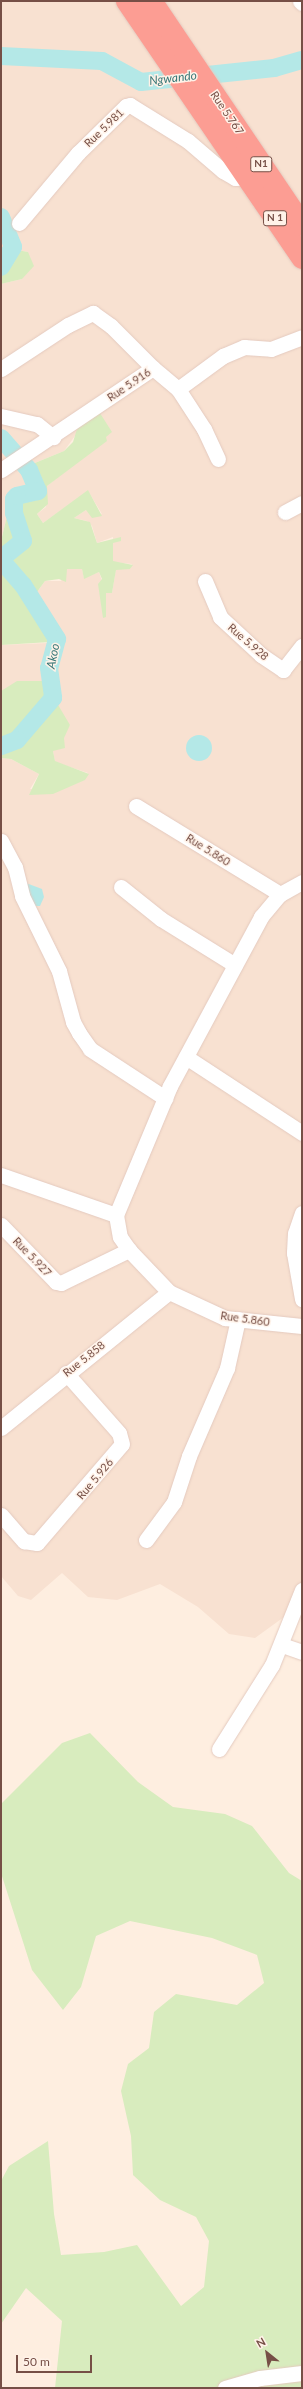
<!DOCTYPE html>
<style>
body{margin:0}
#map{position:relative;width:303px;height:2389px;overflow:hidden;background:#feeee0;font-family:Lato,sans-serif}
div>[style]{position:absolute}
.residential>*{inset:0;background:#f8e1d1}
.green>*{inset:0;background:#d8ecbe}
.water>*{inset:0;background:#b4e8e7}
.round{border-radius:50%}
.river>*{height:18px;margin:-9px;padding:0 9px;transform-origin:9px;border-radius:9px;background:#b4e8e7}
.roads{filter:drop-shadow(0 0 1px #e4cabf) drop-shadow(0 0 1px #e4cabf)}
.minor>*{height:15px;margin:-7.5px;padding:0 7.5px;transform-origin:7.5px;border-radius:7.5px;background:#fff}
.highway>*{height:22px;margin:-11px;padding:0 11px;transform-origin:11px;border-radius:11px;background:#fc9d93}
span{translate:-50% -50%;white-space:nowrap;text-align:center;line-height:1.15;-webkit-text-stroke:3px #fff2e8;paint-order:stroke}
.shield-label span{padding:1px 3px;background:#fff2e8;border:1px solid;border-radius:3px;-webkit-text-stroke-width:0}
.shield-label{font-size:10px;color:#764f46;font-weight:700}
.street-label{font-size:11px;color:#764f46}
.water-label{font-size:12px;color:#367676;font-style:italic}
.frame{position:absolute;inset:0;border:2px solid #764f46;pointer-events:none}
.north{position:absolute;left:247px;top:2333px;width:40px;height:40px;-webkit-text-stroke:3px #fff2e8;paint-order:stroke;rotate:330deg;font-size:11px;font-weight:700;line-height:16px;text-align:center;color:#764f46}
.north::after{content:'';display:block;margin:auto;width:14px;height:18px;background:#764f46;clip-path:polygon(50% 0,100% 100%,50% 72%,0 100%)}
.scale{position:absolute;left:16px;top:2355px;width:76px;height:18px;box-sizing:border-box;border:2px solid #764f46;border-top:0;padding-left:5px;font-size:12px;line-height:14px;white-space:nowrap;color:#764f46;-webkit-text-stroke:3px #fff2e8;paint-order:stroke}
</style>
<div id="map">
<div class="residential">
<i style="clip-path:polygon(evenodd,1px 1px,302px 1px,302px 1607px,295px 1609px,255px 1638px,229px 1634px,198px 1607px,160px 1584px,117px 1600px,88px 1597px,62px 1573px,31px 1600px,18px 1596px,1px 1576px,1px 758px,11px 759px,39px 774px,30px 789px,69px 786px,84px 780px,88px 773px,55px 762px,53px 751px,70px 725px,1px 691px,1px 645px,48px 643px,19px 585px,1px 565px,4px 550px,17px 543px,6px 520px,1px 541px,1px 284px,22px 279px,28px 252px,1px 247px,1px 1px,88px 418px,94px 448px,47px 486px,46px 507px,37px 514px,43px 523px,88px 491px,102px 514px,86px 510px,74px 518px,87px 521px,92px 526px,97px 543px,113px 537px,113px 562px,132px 564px,130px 569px,116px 569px,112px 593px,106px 593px,99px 572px,84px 578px,82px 569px,67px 569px,61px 581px,45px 581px,37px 592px,28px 589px,7px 562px,25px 544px,19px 510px,23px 500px,42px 492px,30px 465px,64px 451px,88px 418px)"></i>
</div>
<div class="green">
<i style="clip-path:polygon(1px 247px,28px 252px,34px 266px,22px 279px,1px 284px)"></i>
<i style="clip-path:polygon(98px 410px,112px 432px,106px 437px,107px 441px,47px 486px,48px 504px,37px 514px,43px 523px,88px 490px,102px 516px,92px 518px,86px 510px,74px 518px,90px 522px,97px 543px,121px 537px,121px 541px,113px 543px,113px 561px,133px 565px,130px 569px,116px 570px,112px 593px,106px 593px,106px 617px,103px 618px,98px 584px,102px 579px,99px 572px,84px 579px,82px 569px,67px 569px,66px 582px,59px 579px,45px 581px,37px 592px,38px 598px,35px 601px,7px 562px,25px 544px,20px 504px,42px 492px,30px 465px,64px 451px,73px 442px,77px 429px)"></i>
<i style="clip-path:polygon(10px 517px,16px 523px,19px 541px,1px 554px,1px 541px,6px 520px)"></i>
<i style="clip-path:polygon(1px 565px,19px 585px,47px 632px,50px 642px,1px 645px)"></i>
<i style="clip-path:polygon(17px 681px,43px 681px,48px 688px,70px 725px,64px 738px,65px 748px,53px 751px,55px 761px,89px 774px,85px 780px,53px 794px,29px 795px,39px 774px,11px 759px,1px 758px,1px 691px)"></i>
<i style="clip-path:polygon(90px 1733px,138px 1782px,173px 1807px,225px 1814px,252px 1826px,289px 1873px,302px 1881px,302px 2388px,55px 2388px,62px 2321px,26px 2288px,1px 2324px,1px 2181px,9px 2166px,48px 2141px,54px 2214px,61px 2255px,104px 2252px,137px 2245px,181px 2306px,204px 2287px,209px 2241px,196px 2217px,160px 2200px,133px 2175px,131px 2136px,121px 2091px,128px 2064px,149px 2048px,154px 2012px,176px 1994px,237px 2005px,264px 1983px,257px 1955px,212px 1938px,130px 1921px,96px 1936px,81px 1987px,63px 2010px,32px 1970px,1px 1873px,1px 1804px,62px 1743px)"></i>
</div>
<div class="water">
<i class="round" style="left:186px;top:735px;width:26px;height:26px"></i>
<i style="clip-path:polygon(26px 883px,42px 889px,44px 897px,40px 906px,30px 906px)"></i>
</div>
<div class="river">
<i style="left:1px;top:56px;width:101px;rotate:2.8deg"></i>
<i style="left:102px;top:61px;width:44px;rotate:28.3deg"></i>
<i style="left:141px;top:82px;width:134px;rotate:-6deg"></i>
<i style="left:274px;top:68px;width:29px;rotate:-16deg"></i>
<i style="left:1px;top:217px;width:32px;rotate:68deg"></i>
<i style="left:13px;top:247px;width:23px;rotate:121deg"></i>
<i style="left:1px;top:438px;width:43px;rotate:48.8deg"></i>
<i style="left:29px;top:470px;width:23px;rotate:67deg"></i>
<i style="left:38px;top:491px;width:22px;rotate:167deg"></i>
<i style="left:17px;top:496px;width:4px;rotate:135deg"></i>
<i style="left:14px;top:499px;width:14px;rotate:90deg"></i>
<i style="left:14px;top:513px;width:29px;rotate:72deg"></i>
<i style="left:23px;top:541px;width:28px;rotate:141deg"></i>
<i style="left:1px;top:560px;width:33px;rotate:49deg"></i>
<i style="left:23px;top:585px;width:64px;rotate:57.8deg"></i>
<i style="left:57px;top:639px;width:30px;rotate:105deg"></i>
<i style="left:49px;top:668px;width:30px;rotate:82deg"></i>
<i style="left:53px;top:698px;width:55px;rotate:130.6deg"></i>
<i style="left:17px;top:740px;width:17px;rotate:159deg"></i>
</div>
<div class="roads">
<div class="minor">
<i style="left:300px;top:1px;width:3px;rotate:45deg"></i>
<i style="left:19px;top:223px;width:92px;rotate:-49.9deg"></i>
<i style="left:78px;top:153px;width:67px;rotate:-44.4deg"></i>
<i style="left:126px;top:106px;width:4px;rotate:-14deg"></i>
<i style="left:130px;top:105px;width:68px;rotate:31.8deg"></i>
<i style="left:188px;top:141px;width:46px;rotate:40.6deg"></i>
<i style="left:223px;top:171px;width:14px;rotate:30deg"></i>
<i style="left:235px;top:178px;width:12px;rotate:-5deg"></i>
<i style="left:1px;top:369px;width:80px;rotate:-33.3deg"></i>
<i style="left:68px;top:325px;width:28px;rotate:-26deg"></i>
<i style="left:93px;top:313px;width:22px;rotate:36deg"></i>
<i style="left:111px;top:326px;width:59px;rotate:45deg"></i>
<i style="left:178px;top:389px;width:48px;rotate:57deg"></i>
<i style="left:204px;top:429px;width:33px;rotate:65deg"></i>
<i style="left:1px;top:416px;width:37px;rotate:13deg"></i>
<i style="left:37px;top:424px;width:21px;rotate:39deg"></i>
<i style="left:1px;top:470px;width:183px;rotate:-33.9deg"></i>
<i style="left:153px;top:368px;width:33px;rotate:40deg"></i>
<i style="left:178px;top:389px;width:56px;rotate:-36.3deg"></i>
<i style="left:223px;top:356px;width:23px;rotate:-23deg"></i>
<i style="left:244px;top:347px;width:27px;rotate:4deg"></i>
<i style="left:271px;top:349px;width:33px;rotate:-21deg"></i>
<i style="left:285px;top:512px;width:19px;rotate:-28deg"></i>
<i style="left:205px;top:581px;width:39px;rotate:67deg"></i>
<i style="left:220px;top:617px;width:56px;rotate:42.8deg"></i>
<i style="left:261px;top:655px;width:27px;rotate:34deg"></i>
<i style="left:283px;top:670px;width:31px;rotate:-52deg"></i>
<i style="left:136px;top:806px;width:169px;rotate:31.4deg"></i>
<i style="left:1px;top:841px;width:30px;rotate:62deg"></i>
<i style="left:15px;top:867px;width:30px;rotate:76deg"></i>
<i style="left:22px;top:896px;width:84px;rotate:63.7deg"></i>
<i style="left:59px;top:971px;width:53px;rotate:74.6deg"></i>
<i style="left:73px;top:1022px;width:13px;rotate:61deg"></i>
<i style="left:79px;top:1033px;width:19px;rotate:55deg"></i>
<i style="left:90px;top:1049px;width:90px;rotate:33.2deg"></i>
<i style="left:302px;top:882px;width:25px;rotate:151deg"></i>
<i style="left:280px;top:894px;width:30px;rotate:130deg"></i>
<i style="left:261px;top:917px;width:192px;rotate:118.3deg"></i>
<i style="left:170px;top:1086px;width:140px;rotate:112.7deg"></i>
<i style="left:116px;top:1215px;width:22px;rotate:80deg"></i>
<i style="left:120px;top:1237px;width:16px;rotate:55deg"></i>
<i style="left:129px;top:1250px;width:58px;rotate:46.4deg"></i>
<i style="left:169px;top:1292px;width:62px;rotate:24.9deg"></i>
<i style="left:225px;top:1318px;width:77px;rotate:5.9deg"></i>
<i style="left:121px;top:887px;width:51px;rotate:38.7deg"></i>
<i style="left:161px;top:919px;width:87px;rotate:31.9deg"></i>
<i style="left:186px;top:1057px;width:139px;rotate:33.2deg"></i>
<i style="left:1px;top:1175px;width:122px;rotate:19.2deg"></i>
<i style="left:302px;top:1213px;width:21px;rotate:109deg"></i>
<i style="left:295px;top:1233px;width:20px;rotate:93deg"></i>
<i style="left:294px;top:1253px;width:47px;rotate:80.1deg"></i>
<i style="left:1px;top:1225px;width:79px;rotate:46deg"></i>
<i style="left:56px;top:1282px;width:5px;rotate:11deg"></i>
<i style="left:61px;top:1283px;width:76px;rotate:-25.9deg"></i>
<i style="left:1px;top:1428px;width:216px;rotate:-39deg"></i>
<i style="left:1px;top:1515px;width:35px;rotate:49deg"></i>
<i style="left:24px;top:1541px;width:13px;rotate:9deg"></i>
<i style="left:37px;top:1543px;width:130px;rotate:-49.4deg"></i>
<i style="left:122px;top:1444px;width:11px;rotate:-105deg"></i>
<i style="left:119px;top:1433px;width:80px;rotate:-131.5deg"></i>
<i style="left:146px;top:1540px;width:47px;rotate:-53.6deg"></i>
<i style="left:174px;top:1502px;width:48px;rotate:-71.9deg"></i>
<i style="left:189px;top:1456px;width:96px;rotate:-66.6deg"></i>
<i style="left:227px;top:1368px;width:50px;rotate:-77.3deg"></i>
<i style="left:282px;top:1645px;width:21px;rotate:19deg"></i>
<i style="left:219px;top:1749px;width:99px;rotate:-57.8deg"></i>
<i style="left:272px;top:1665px;width:81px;rotate:-68.2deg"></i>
<i style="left:225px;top:2388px;width:36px;rotate:-16deg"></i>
<i style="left:260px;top:2378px;width:42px;rotate:-6.8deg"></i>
</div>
<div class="highway">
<i style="left:127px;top:1px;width:311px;rotate:55.7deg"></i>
<i style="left:151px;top:1px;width:270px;rotate:56deg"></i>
</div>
</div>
<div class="shield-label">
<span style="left:261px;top:164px">N1</span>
<span style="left:275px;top:218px">N 1</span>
</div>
<div class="street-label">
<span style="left:227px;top:113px;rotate:56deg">Rue 5.767</span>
<span style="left:104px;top:128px;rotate:-44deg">Rue 5.981</span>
<span style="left:129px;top:385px;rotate:-34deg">Rue 5.916</span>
<span style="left:248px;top:642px;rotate:41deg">Rue 5.928</span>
<span style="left:208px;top:850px;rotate:32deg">Rue 5.860</span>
<span style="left:32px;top:1257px;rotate:46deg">Rue 5.927</span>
<span style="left:245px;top:1319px;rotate:8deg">Rue 5.860</span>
<span style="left:84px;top:1359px;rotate:-38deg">Rue 5.858</span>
<span style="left:95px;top:1479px;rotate:-50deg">Rue 5.926</span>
</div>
<div class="water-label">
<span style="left:173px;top:78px;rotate:-7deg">Ngwando</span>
<span style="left:53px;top:656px;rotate:-79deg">Akoo</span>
</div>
<div class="frame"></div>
<div class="north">N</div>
<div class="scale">50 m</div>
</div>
